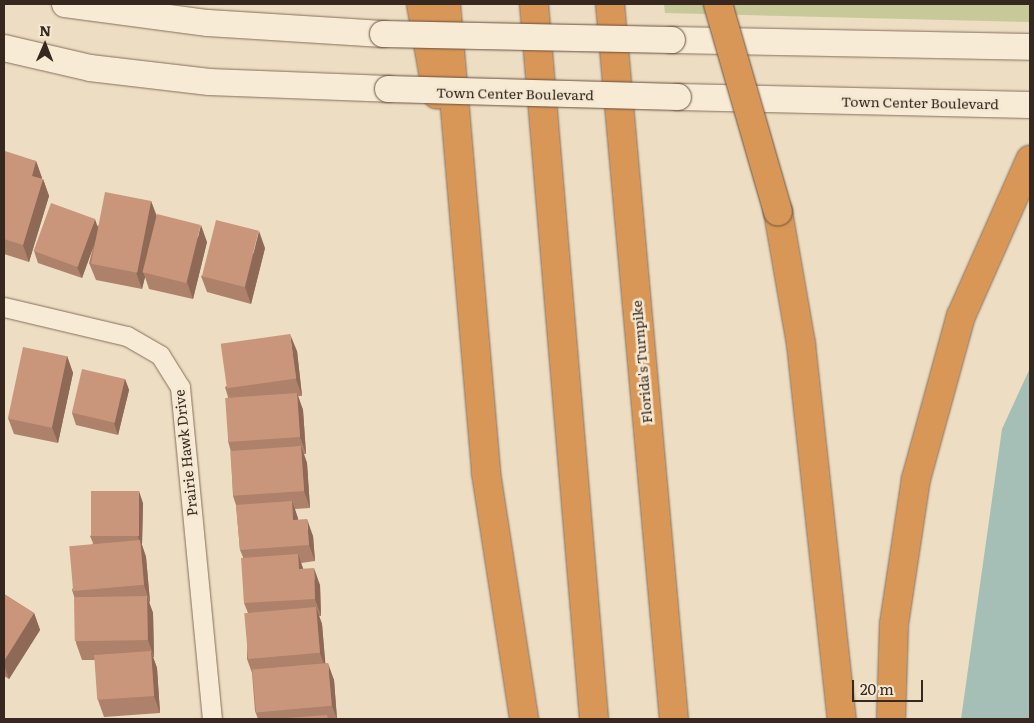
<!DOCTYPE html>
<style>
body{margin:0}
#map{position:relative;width:1034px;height:723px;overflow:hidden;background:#ecddc3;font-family:Literata,serif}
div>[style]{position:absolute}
.green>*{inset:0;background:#c7ca98}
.water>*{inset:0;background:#a5bfb6}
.roads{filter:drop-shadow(0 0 1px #866f5b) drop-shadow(0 0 1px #866f5b)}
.minor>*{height:19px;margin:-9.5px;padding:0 9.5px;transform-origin:9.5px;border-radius:9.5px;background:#f7ebd6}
.secondary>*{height:26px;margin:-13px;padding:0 13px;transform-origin:13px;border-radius:13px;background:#f7ebd6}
.motorway>*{height:28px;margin:-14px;padding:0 14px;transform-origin:14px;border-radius:14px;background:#d99757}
.bridges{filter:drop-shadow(0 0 1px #68503e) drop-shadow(0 0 1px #68503e)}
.secondary-bridge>*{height:26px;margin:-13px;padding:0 13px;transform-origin:13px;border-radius:13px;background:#f7ebd6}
.motorway-bridge>*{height:28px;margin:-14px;padding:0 14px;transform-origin:14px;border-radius:14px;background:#d99757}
.wall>*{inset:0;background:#ad816a}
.shaded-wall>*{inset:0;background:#8d6956}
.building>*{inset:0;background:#c9967b;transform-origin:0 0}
span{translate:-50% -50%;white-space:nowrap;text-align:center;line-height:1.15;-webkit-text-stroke:5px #f4e8d3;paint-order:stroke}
.street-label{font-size:14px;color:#36281e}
.frame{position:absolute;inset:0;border:5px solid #36281e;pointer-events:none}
.north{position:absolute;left:20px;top:20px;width:50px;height:50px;-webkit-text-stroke:4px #f4e8d3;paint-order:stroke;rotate:1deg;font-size:14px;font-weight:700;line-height:20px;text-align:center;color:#36281e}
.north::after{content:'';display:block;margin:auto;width:18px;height:22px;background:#36281e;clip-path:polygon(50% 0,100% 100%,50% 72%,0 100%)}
.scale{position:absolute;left:852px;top:680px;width:71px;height:22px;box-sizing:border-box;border:2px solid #36281e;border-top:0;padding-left:6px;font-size:15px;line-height:18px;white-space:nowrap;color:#36281e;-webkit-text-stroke:4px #f4e8d3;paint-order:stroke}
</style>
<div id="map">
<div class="green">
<i style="clip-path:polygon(664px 4px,1030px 4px,1030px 22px,665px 13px)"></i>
</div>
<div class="water">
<i style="clip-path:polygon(1030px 368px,1030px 719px,961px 719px,1002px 429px)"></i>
</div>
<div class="roads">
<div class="minor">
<i style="left:4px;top:307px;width:126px;rotate:13.3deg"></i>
<i style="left:127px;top:336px;width:38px;rotate:30deg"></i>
<i style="left:160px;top:355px;width:38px;rotate:58deg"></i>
<i style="left:180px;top:387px;width:334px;rotate:84.5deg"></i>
</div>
<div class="secondary">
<i style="left:65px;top:4px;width:144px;rotate:7.6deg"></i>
<i style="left:208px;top:23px;width:175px;rotate:3.6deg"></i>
<i style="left:672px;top:40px;width:358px;rotate:1.1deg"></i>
<i style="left:4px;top:48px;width:88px;rotate:13.1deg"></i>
<i style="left:90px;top:68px;width:120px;rotate:6.7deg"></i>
<i style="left:209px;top:82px;width:179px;rotate:2.2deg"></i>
<i style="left:678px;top:97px;width:352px;rotate:1.3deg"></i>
</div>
<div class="motorway">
<i style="left:421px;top:4px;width:92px;rotate:80deg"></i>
<i style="left:446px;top:4px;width:471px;rotate:85.1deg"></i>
<i style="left:486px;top:473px;width:249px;rotate:81.2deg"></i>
<i style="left:534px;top:4px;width:718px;rotate:85.2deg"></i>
<i style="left:610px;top:4px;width:718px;rotate:84.89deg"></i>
<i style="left:778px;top:212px;width:134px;rotate:80.1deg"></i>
<i style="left:801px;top:344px;width:377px;rotate:83.8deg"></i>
<i style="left:891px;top:719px;width:95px;rotate:-88.2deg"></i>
<i style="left:894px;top:624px;width:147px;rotate:-81.4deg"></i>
<i style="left:916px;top:479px;width:169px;rotate:-74.6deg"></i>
<i style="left:961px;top:316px;width:171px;rotate:-66.1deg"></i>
</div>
</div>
<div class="bridges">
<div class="secondary-bridge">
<i style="left:383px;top:34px;width:289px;rotate:1.2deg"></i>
<i style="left:388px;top:89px;width:290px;rotate:1.6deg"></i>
</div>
<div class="motorway-bridge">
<i style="left:718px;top:4px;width:216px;rotate:73.9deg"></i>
</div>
</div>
<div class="wall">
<i style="clip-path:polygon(4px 155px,36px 161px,42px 178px,42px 179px,43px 179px,49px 196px,29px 262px,4px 254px)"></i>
<i style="clip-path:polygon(151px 201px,157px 216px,207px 242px,193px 299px,149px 289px,145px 277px,142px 289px,96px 280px,89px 263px,93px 248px,82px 278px,38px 263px,34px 251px,97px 226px)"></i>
<i style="clip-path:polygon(265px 248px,251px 304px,207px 292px,201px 276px)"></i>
<i style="clip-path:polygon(297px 351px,302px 396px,298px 396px,303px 410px,306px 454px,304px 454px,307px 463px,310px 508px,295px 509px,298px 520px,313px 536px,315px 561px,301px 563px,303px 569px,320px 585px,321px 616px,319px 616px,322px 624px,325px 663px,334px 680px,337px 719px,258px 719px,255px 711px,252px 673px,247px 659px,248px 613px,244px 603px,243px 557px,240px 550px,236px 505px,233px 496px,231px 452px,228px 441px,228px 397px,225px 387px)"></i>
<i style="clip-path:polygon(67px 356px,73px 373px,58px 443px,14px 434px,8px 418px)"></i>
<i style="clip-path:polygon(125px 379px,129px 390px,118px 435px,76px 425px,72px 413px)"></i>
<i style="clip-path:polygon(143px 503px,142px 545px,146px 557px,150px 602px,149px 602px,153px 613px,154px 657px,153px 657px,157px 668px,160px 713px,104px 717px,98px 700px,95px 660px,82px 660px,76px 643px,75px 599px,72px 590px,93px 543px,90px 536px)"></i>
<i style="clip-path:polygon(4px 594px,34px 613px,40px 630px,9px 679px,4px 676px)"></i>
</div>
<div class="shaded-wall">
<i style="clip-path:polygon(36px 161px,42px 178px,38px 193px,32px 176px)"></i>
<i style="clip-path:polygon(43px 179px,49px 196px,29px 262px,23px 245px)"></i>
<i style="clip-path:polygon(151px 201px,157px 218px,143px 272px,145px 277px,142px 289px,136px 272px)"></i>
<i style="clip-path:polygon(95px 219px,99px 231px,82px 278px,77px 267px)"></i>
<i style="clip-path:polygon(201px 225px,207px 242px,193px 299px,187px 282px)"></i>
<i style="clip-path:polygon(259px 231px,265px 248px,251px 304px,245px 287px)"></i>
<i style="clip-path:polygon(290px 334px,297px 351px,302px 396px,296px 379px)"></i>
<i style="clip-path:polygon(67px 356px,73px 373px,58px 443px,52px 427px)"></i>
<i style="clip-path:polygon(125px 379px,129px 390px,118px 435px,114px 423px)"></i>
<i style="clip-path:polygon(297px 393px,303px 410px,306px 454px,300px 437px)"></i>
<i style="clip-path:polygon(301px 446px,307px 463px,310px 508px,304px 491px)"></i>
<i style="clip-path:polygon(139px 491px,143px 503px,142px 545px,146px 557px,150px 602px,144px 585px,141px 545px,138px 537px)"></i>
<i style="clip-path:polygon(292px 501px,298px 518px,300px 537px,293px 520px)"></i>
<i style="clip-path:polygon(307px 519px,313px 536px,315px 561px,309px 545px)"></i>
<i style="clip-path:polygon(298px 554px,304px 571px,299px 569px)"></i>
<i style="clip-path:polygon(314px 568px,320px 585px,321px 616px,315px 599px)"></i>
<i style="clip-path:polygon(147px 596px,153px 613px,154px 657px,148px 640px)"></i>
<i style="clip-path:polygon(316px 607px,322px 624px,326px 670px,320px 653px)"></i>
<i style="clip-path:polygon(34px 613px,40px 630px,9px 679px,4px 665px,4px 661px)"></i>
<i style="clip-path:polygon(151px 651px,157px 668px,160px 713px,154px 696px)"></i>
<i style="clip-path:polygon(328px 663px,334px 680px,337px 719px,332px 706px)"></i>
</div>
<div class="building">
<i style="clip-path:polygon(5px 151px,36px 161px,32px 176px,43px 179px,23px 245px,4px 239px,4px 155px)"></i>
<i style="left:105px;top:192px;width:47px;height:73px;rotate:11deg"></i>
<i style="left:51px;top:203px;width:47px;height:51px;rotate:20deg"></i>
<i style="left:157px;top:214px;width:45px;height:60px;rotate:14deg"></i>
<i style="left:216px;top:220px;width:44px;height:58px;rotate:14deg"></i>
<i style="left:290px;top:334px;width:45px;height:70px;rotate:82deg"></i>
<i style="left:23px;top:347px;width:45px;height:73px;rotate:12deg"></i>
<i style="left:82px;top:369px;width:44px;height:45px;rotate:13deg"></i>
<i style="left:297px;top:393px;width:44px;height:72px;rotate:86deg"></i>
<i style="left:301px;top:446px;width:45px;height:71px;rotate:86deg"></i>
<i style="left:91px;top:491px;width:48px;height:45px"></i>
<i style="clip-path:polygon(292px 501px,293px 520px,307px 519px,309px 545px,240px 550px,236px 505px)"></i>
<i style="left:140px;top:540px;width:45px;height:71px;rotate:85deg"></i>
<i style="clip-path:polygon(298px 554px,299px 569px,314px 568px,315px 599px,244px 603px,241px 558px)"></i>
<i style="clip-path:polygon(4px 594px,34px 613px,4px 661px)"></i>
<i style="left:147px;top:596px;width:44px;height:73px;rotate:89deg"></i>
<i style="left:316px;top:607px;width:46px;height:72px;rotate:85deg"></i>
<i style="left:151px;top:651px;width:45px;height:57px;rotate:86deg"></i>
<i style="left:328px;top:663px;width:43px;height:76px;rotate:85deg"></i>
<i style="clip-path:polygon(327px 715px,328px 719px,272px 719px)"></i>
</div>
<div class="street-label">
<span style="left:515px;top:93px;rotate:1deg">Town Center Boulevard</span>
<span style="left:920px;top:102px;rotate:1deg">Town Center Boulevard</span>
<span style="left:641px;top:362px;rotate:-95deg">Florida's Turnpike</span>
<span style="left:185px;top:453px;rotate:-96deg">Prairie Hawk Drive</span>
</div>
<div class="frame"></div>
<div class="north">N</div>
<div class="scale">20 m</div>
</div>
